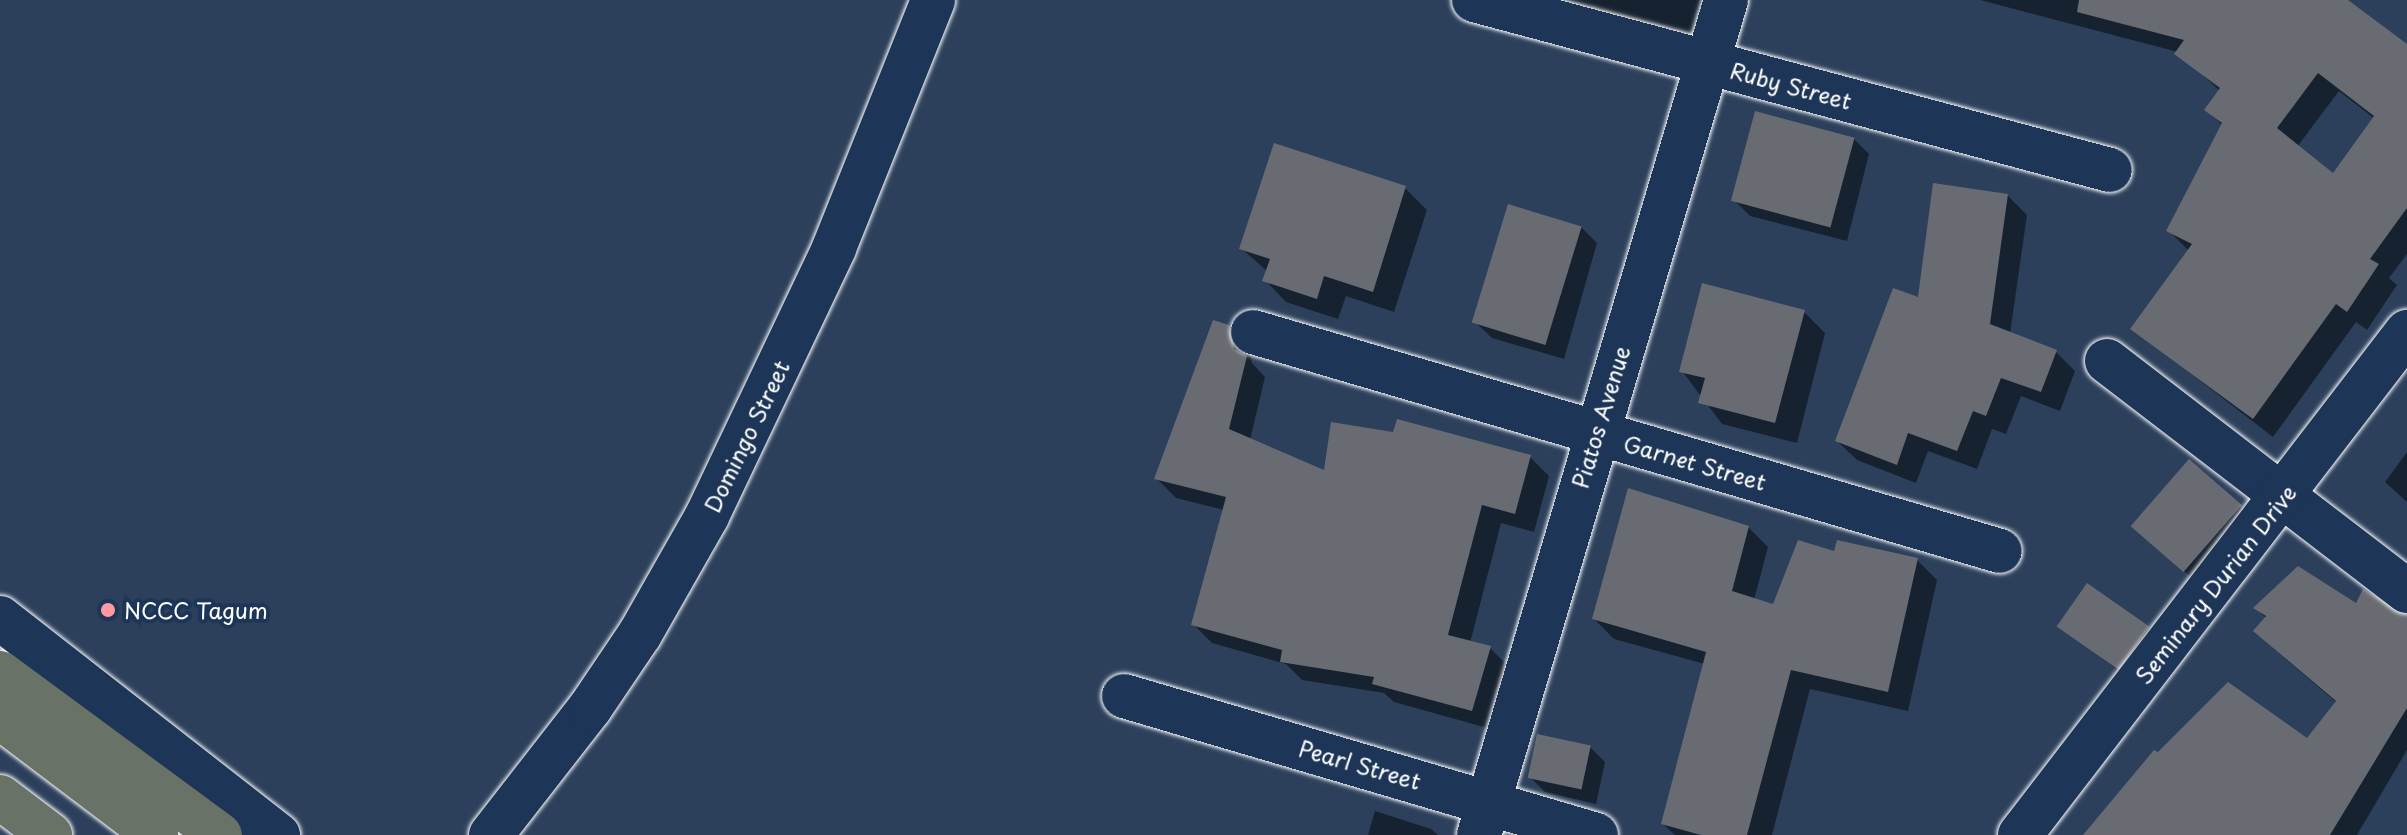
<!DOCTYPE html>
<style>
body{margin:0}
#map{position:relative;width:2407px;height:835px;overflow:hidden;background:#2c405c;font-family:"Playpen Sans",sans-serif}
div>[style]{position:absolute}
.shadow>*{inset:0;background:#0007}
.building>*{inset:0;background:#686b72;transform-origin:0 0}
.roads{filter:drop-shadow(0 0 2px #fff) drop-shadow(0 0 2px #fff)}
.minor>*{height:44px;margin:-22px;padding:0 22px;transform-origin:22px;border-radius:22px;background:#1d3557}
.highway>*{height:44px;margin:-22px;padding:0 22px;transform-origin:22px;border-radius:22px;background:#697266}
.dots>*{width:22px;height:22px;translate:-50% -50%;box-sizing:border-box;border:4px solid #1d3557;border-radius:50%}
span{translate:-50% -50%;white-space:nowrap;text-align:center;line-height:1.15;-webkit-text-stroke:8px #1d3557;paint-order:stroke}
.street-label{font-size:22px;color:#fff}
.poi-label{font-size:22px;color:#fff}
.left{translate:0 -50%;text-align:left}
</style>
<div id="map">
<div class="shadow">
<i style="clip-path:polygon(1561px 0,1717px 0,1703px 48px,1569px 8px)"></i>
<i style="clip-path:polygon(evenodd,1980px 0,2344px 0,2407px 47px,2407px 254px,2389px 278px,2397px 285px,2367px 330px,2356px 322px,2273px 437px,2133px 329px,2188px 250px,2168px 230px,2223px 126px,2206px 109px,2220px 91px,2178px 52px,1980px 0,2339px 91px,2375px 119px,2333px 176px,2297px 147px,2339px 91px)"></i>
<i style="clip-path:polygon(1854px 139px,1869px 154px,1847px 241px,1750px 216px,1735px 201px)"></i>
<i style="clip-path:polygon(1275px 145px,1405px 188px,1427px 210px,1394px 312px,1346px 296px,1338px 319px,1286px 302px,1265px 280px,1267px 271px,1242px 249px)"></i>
<i style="clip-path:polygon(2007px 195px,2027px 215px,2010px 334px,2056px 352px,2075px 371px,2060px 411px,2021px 396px,2006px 434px,1992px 429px,1977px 469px,1928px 451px,1916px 483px,1857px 460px,1837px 441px,1919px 300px)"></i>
<i style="clip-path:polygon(1581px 227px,1597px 243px,1564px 359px,1492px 338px,1476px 323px)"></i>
<i style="clip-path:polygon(1804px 312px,1825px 333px,1797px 443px,1722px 424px,1682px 371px)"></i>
<i style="clip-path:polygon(1228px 327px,1248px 346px,1252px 363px,1265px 377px,1250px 440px,1325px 473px,1530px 457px,1549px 476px,1534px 532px,1501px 523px,1470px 643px,1490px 648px,1509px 667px,1491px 729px,1394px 702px,1384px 693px,1302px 680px,1286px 664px,1212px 643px,1193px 624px,1224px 510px,1176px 498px,1157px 479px)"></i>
<i style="clip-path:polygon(2407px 452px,2407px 502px,2385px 482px)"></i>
<i style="clip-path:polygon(2189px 462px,2256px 522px,2205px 589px,2150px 542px)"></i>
<i style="clip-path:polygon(1748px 527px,1768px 547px,1754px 600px,1775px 606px,1836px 553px,1917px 560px,1937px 580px,1908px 711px,1810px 689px,1772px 835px,1675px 835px,1663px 824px,1705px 664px,1614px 639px,1594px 619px)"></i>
<i style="clip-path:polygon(2357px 605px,2407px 616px,2407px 750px,2357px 835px,2086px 835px,2307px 741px,2337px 703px,2273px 648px,2266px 618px,2256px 608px)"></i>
<i style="clip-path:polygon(2060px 626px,2147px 628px,2163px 643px,2133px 682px)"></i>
<i style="clip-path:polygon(1590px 747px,1605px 762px,1596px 804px,1545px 792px,1530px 777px)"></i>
<i style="clip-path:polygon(1375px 811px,1431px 829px,1438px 835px,1368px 835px)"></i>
</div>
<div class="building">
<i style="clip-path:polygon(evenodd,2079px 0,2348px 0,2407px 44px,2407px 208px,2370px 259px,2379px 264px,2347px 312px,2336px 304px,2253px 419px,2130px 329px,2192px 244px,2166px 231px,2222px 123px,2204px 110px,2220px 88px,2174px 54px,2184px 40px,2077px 12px,2079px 0,2318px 73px,2374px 116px,2333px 173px,2277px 128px,2318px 73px)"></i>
<i style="left:1755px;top:111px;width:103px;height:93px;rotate:15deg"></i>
<i style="clip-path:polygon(1274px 143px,1406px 186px,1373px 292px,1324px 276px,1317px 299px,1262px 281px,1270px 259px,1239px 249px)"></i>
<i style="clip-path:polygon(1933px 183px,2008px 194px,1990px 324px,2057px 350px,2041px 392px,2001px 378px,1986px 416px,1973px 411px,1957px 451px,1908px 433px,1897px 465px,1835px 441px,1893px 288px,1918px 297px)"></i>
<i style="left:1508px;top:204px;width:77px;height:124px;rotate:17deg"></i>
<i style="clip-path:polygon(1702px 283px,1805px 310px,1775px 423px,1698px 403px,1705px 378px,1679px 372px)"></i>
<i style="clip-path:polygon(1213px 320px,1229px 325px,1234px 349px,1247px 356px,1229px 429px,1324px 470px,1331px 422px,1393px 432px,1397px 419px,1531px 455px,1515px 514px,1482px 505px,1448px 635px,1491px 646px,1472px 711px,1372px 684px,1374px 677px,1280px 662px,1282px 650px,1191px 625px,1226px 497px,1154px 479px)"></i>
<i style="left:2189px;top:459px;width:70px;height:89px;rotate:41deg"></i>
<i style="clip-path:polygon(1628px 488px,1749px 526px,1732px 591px,1773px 604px,1798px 540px,1834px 551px,1837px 540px,1918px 558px,1888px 692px,1791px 670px,1747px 835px,1701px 835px,1661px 824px,1706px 652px,1592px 619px)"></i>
<i style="clip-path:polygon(2298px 566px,2356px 603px,2363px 589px,2407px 615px,2407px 708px,2330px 835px,2083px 835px,2154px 750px,2158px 752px,2228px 682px,2307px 738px,2336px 701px,2253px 631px,2266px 616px,2253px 608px)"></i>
<i style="left:2087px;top:583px;width:76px;height:53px;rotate:35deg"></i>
<i style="left:1537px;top:734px;width:55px;height:45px;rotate:12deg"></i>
</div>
<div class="roads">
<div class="minor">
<i style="left:1474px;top:0;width:658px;rotate:14.97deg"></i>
<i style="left:1253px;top:332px;width:778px;rotate:16.34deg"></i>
<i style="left:2107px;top:361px;width:378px;rotate:37.5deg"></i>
<i style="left:0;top:618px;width:353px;rotate:38deg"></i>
<i style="left:1124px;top:696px;width:492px;rotate:16.4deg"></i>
<i style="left:491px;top:835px;width:161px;rotate:-52.1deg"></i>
<i style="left:590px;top:708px;width:89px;rotate:-56deg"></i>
<i style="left:640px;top:634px;width:136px;rotate:-60.4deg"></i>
<i style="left:707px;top:516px;width:297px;rotate:-64.6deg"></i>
<i style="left:834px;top:248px;width:267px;rotate:-68.2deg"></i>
<i style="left:1479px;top:835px;width:871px;rotate:-73.52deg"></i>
<i style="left:2020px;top:835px;width:635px;rotate:-52.43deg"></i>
</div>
<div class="highway">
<i style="left:0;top:673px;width:273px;rotate:36.4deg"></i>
<i style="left:0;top:717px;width:196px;rotate:37.1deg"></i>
<i style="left:0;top:797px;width:63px;rotate:37.2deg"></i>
</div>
</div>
<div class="dots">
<i style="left:108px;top:610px;background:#ff9aa2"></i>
</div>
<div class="street-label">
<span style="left:1791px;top:85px;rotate:15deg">Ruby Street</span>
<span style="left:1600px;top:417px;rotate:-73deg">Piatos Avenue</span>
<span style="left:746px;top:436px;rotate:-64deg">Domingo Street</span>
<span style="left:1695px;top:462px;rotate:16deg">Garnet Street</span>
<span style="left:2215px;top:584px;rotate:-52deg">Seminary Durian Drive</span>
<span style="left:1360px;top:764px;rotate:16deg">Pearl Street</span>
</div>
<div class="poi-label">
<span class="left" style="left:124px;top:610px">NCCC Tagum</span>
</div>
</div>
